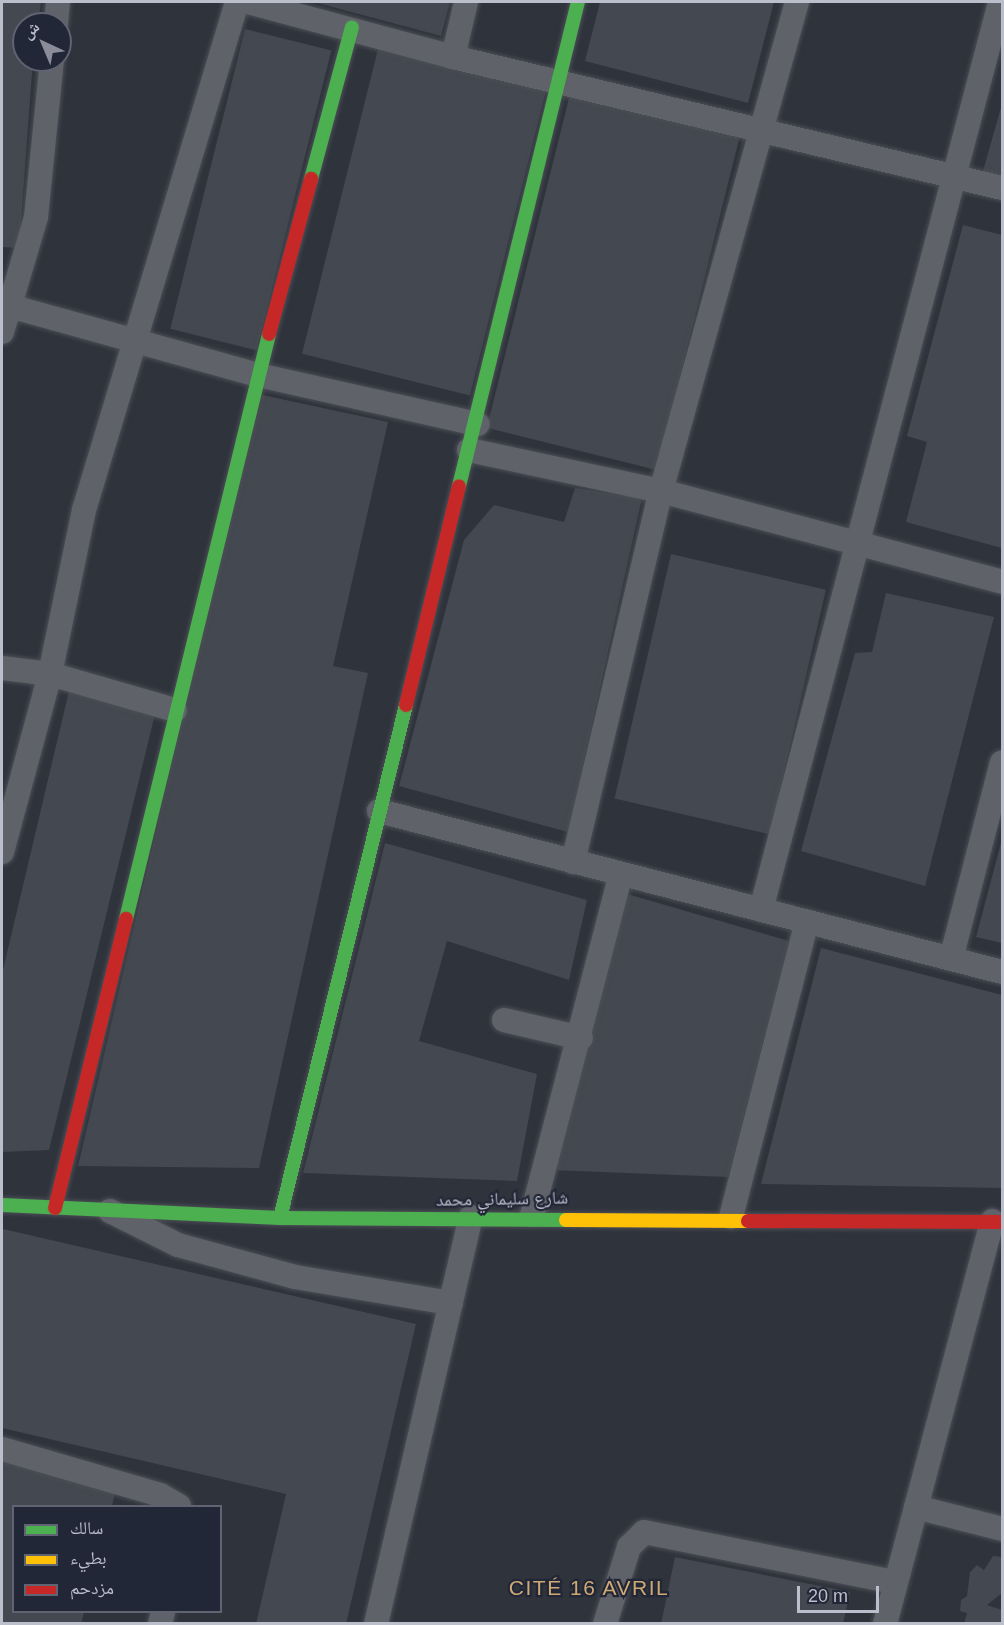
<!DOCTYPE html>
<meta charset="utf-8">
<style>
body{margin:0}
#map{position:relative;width:1004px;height:1625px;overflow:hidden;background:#2f333c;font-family:Arial,"Noto Naskh Arabic",sans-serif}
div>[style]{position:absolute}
.building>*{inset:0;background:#444850;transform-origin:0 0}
.roads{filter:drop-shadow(0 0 2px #4b4e55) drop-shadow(0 0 2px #4b4e55)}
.street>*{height:24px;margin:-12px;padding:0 12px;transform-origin:12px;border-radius:12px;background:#60626a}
.fast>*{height:14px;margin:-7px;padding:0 7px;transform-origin:7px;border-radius:7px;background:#4caf50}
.slow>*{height:14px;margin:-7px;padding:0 7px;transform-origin:7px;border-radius:7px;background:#ffc107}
.jam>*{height:14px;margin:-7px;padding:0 7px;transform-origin:7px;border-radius:7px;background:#c62828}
span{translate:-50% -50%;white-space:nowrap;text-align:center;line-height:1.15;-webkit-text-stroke:4.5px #222737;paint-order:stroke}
.street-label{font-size:18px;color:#bbbecb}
.quarter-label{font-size:21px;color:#cea973;letter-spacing:1.5px}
.frame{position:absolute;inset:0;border:3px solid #bbbecb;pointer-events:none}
.legend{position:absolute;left:12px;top:1505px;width:210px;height:108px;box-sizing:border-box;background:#222737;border:2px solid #5f6372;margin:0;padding:8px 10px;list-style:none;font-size:18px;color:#bbbecb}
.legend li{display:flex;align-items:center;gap:12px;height:30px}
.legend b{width:30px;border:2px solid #5f6372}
.north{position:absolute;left:12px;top:12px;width:60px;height:60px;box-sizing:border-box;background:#222737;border:2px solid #5f6372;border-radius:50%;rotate:316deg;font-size:16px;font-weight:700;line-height:24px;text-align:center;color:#bbbecb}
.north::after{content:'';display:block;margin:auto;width:21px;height:27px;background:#8a8d99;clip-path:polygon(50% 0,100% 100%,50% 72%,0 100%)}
.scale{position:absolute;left:797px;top:1586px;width:82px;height:27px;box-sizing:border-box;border:3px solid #bbbecb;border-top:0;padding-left:8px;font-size:18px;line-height:21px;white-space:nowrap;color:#bbbecb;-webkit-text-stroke:4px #222737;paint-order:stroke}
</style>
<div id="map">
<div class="building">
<i style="clip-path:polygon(2px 2px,41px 2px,38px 24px,24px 24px,24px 60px,33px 60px,19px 248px,2px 247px)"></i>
<i style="clip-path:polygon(314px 2px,450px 2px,441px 36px)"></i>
<i style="clip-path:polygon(600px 2px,774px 2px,748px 103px,585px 61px)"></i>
<i style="left:245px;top:29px;width:89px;height:309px;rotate:14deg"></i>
<i style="left:378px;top:49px;width:173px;height:314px;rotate:14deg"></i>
<i style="left:571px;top:90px;width:175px;height:348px;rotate:14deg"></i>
<i style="clip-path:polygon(1002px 104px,1002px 177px,983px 171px)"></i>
<i style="clip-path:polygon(963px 225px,1002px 235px,1002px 548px,906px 522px,927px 442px,907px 436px)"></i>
<i style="clip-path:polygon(258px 394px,388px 422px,333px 666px,368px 673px,259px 1168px,78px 1166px)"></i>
<i style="clip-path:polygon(575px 488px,642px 498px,568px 832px,399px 786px,464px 540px,494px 505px,564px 522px)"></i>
<i style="left:671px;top:554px;width:159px;height:251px;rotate:13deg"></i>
<i style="clip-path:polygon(886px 593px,994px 617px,925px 886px,801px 851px,855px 653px,872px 652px)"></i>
<i style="clip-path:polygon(69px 691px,156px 710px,49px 1150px,2px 1152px,2px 974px)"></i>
<i style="clip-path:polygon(1002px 839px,1002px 943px,976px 937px)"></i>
<i style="clip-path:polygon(385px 843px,587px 900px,569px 980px,447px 941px,419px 1041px,537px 1074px,517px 1181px,303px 1173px)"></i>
<i style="clip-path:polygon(624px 893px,789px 941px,728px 1177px,550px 1170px)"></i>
<i style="clip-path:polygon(821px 948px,1002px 995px,1002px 1188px,761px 1184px)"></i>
<i style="clip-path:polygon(3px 1229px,416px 1324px,346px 1624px,256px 1624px,286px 1494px,2px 1428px)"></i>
<i style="clip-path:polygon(2px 1459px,116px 1489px,112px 1506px,14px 1506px,14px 1612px,84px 1612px,81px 1624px,2px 1624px)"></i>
<i style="clip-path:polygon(993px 1556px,1002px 1557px,1002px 1593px,987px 1605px,1002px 1610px,1002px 1624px,964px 1624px,967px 1613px,960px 1611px,961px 1600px,967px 1596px,970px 1572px,977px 1565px,984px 1570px)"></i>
<i style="clip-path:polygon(675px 1557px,850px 1592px,843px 1624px,661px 1624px)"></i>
</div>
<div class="roads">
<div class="street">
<i style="left:248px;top:2px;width:212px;rotate:15deg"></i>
<i style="left:453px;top:57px;width:564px;rotate:13.42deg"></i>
<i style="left:56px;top:24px;width:22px;rotate:-85deg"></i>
<i style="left:453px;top:57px;width:57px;rotate:-76.7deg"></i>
<i style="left:13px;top:307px;width:254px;rotate:15.5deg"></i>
<i style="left:258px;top:375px;width:225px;rotate:12.6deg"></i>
<i style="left:2px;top:332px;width:120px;rotate:-73.5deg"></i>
<i style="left:36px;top:217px;width:158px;rotate:-84.2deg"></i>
<i style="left:469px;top:450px;width:196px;rotate:12.1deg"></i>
<i style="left:661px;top:491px;width:353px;rotate:14.9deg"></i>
<i style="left:2px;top:668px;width:48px;rotate:7.1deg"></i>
<i style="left:50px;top:674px;width:130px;rotate:16.1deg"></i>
<i style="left:379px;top:811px;width:643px;rotate:14.49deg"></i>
<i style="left:2px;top:852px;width:184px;rotate:-74.9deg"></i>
<i style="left:50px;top:674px;width:167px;rotate:-78.3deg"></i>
<i style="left:84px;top:510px;width:531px;rotate:-73.24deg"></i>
<i style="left:573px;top:862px;width:381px;rotate:-76.7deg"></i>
<i style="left:661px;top:491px;width:508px;rotate:-74.46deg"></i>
<i style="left:761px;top:910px;width:939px;rotate:-75.25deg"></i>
<i style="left:951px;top:959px;width:203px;rotate:-75.5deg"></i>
<i style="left:504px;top:1020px;width:79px;rotate:13.2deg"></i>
<i style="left:110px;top:1211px;width:76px;rotate:26.6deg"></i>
<i style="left:178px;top:1245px;width:121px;rotate:15.3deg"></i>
<i style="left:295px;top:1277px;width:158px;rotate:9.5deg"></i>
<i style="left:532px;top:1215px;width:352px;rotate:-75.4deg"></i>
<i style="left:731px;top:1217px;width:305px;rotate:-75.6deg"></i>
<i style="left:2px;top:1449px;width:165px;rotate:16.2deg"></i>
<i style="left:160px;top:1495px;width:22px;rotate:30deg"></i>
<i style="left:916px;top:1507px;width:89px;rotate:14.3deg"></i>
<i style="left:160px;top:1624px;width:12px;rotate:-76deg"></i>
<i style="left:376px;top:1624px;width:418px;rotate:-76.9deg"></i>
<i style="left:605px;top:1624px;width:81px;rotate:-72.7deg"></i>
<i style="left:629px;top:1547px;width:21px;rotate:-45deg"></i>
<i style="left:644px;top:1532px;width:255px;rotate:11.3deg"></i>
<i style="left:885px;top:1624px;width:417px;rotate:-75.1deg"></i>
</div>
<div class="fast">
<i style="left:311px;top:179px;width:157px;rotate:-74.9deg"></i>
<i style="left:459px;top:486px;width:498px;rotate:-76.2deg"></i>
<i style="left:126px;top:919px;width:602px;rotate:-76.26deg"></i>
<i style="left:2px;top:1205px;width:278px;rotate:2.7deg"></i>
<i style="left:280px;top:1218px;width:286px;rotate:0.4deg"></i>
<i style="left:280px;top:1218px;width:528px;rotate:-76.2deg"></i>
</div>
<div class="slow">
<i style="left:566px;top:1220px;width:182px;rotate:0.3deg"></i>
</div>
<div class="jam">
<i style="left:269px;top:334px;width:161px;rotate:-74.8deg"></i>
<i style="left:406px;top:705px;width:225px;rotate:-76.4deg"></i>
<i style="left:55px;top:1208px;width:298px;rotate:-76.2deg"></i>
<i style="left:748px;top:1221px;width:254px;rotate:0.2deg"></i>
</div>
</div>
<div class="street-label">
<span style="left:502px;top:1199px;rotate:-1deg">شارع سليماني محمد</span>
</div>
<div class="quarter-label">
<span style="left:589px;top:1588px">CITÉ 16 AVRIL</span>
</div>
<div class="frame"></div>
<ul class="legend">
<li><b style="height:8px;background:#4caf50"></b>سالك</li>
<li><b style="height:8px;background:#ffc107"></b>بطيء</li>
<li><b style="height:8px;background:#c62828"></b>مزدحم</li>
</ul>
<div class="north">ش</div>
<div class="scale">20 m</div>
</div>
